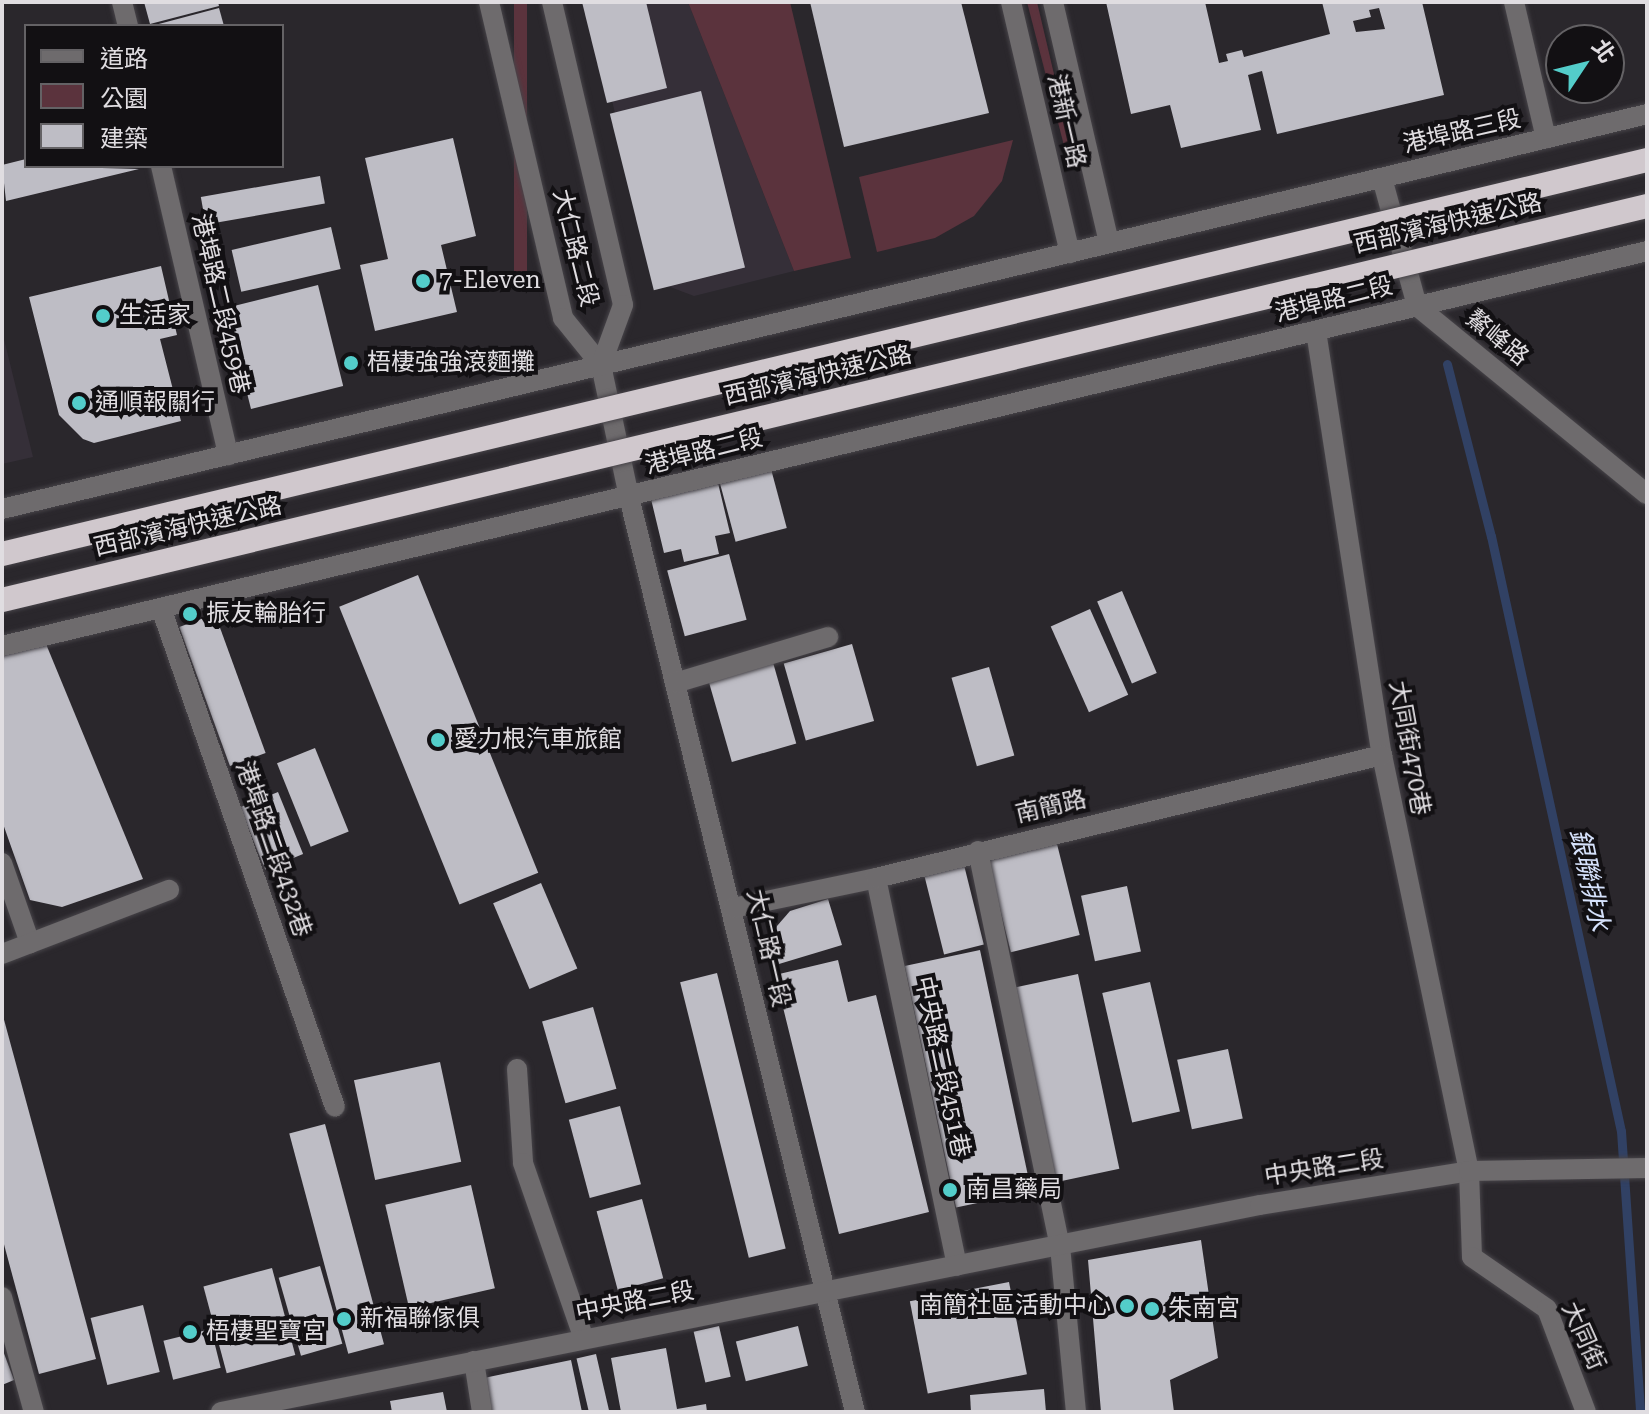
<!DOCTYPE html>
<meta charset="utf-8">
<style>
body{margin:0}
#map{position:relative;width:1649px;height:1414px;overflow:hidden;background:#2a272c;font-family:"Roboto Serif","Noto Sans TC",serif}
div>[style]{position:absolute}
.built>*{inset:0;background:#352f38}
.green>*{inset:0;background:#5b333d;transform-origin:0 0}
.stream>*{height:9px;margin:-4.5px;padding:0 4.5px;transform-origin:4.5px;border-radius:4.5px;background:#314164}
.building>*{inset:0;background:#bebdc5;transform-origin:0 0}
.roads{filter:drop-shadow(0 0 2px #474449) drop-shadow(0 0 2px #474449)}
.minor>*{height:20px;margin:-10px;padding:0 10px;transform-origin:10px;border-radius:10px;background:#6e6b6d}
.bridges{filter:drop-shadow(0 0 2px #474449) drop-shadow(0 0 2px #474449)}
.highway-bridge>*{height:24px;margin:-12px;padding:0 12px;transform-origin:12px;border-radius:12px;background:#d0c8cd}
.dots>*{width:22px;height:22px;translate:-50% -50%;box-sizing:border-box;border:4px solid #121013;border-radius:50%}
span{translate:-50% -50%;white-space:nowrap;text-align:center;line-height:1.15;-webkit-text-stroke:8px #121013;paint-order:stroke}
.street-label{font-size:24px;color:#e0dde1}
.poi-label{font-size:24px;color:#e0dde1}
.left{translate:0 -50%;text-align:left}
.right{translate:-100% -50%;text-align:right}
.water-label{font-size:26px;color:#d6e2fc;font-style:italic}
.frame{position:absolute;inset:0;border:4px solid #e0dde1;pointer-events:none}
.legend{position:absolute;left:24px;top:24px;width:260px;height:144px;box-sizing:border-box;background:#121013;border:2px solid #646265;margin:0;padding:10px 14px;list-style:none;font-size:24px;color:#e0dde1}
.legend li{display:flex;align-items:center;gap:16px;height:40px}
.legend b{width:40px;border:2px solid #646265}
.north{position:absolute;left:1545px;top:24px;width:80px;height:80px;box-sizing:border-box;background:#121013;border:2px solid #646265;border-radius:50%;rotate:55deg;font-size:22px;font-weight:700;line-height:32px;text-align:center;color:#e0dde1}
.north::after{content:'';display:block;margin:auto;width:28px;height:36px;background:#53cdca;clip-path:polygon(50% 0,100% 100%,50% 72%,0 100%)}
</style>
<div id="map">
<div class="built">
<i style="clip-path:polygon(589px 2px,688px 2px,794px 271px,694px 296px,665px 285px,629px 173px)"></i>
<i style="clip-path:polygon(2px 331px,33px 457px,2px 464px)"></i>
</div>
<div class="green">
<i style="left:514px;top:2px;width:13px;height:282px"></i>
<i style="clip-path:polygon(688px 2px,790px 2px,851px 258px,794px 271px)"></i>
<i style="clip-path:polygon(1027px 2px,1037px 2px,1074px 159px,1069px 165px)"></i>
<i style="clip-path:polygon(1013px 140px,1002px 181px,974px 216px,935px 238px,877px 252px,859px 177px)"></i>
</div>
<div class="stream">
<i style="left:1447px;top:364px;width:178px;rotate:75.7deg"></i>
<i style="left:1491px;top:536px;width:609px;rotate:77.68deg"></i>
<i style="left:1621px;top:1131px;width:282px;rotate:86.1deg"></i>
</div>
<div class="building">
<i style="clip-path:polygon(144px 2px,218px 2px,219px 6px,150px 24px)"></i>
<i style="clip-path:polygon(582px 2px,646px 2px,667px 88px,607px 103px)"></i>
<i style="clip-path:polygon(810px 2px,961px 2px,989px 113px,844px 147px)"></i>
<i style="clip-path:polygon(evenodd,1106px 2px,1205px 2px,1219px 63px,1228px 61px,1226px 54px,1242px 50px,1244px 57px,1330px 34px,1322px 2px,1422px 2px,1444px 95px,1277px 134px,1262px 71px,1248px 75px,1261px 130px,1181px 148px,1170px 105px,1131px 114px,1106px 2px,1379px 8px,1385px 29px,1356px 32px,1353px 21px,1371px 17px,1369px 10px,1379px 8px)"></i>
<i style="clip-path:polygon(219px 8px,224px 26px,155px 26px,155px 25px)"></i>
<i style="left:701px;top:91px;width:182px;height:94px;rotate:76deg"></i>
<i style="clip-path:polygon(453px 138px,476px 236px,441px 245px,457px 312px,375px 331px,360px 265px,388px 259px,365px 158px)"></i>
<i style="clip-path:polygon(26px 159px,26px 166px,139px 169px,6px 201px,2px 165px)"></i>
<i style="left:320px;top:176px;width:28px;height:121px;rotate:80deg"></i>
<i style="left:331px;top:227px;width:43px;height:102px;rotate:77deg"></i>
<i style="clip-path:polygon(161px 266px,177px 335px,160px 339px,181px 421px,94px 443px,83px 439px,59px 415px,29px 297px)"></i>
<i style="left:318px;top:285px;width:104px;height:95px;rotate:76deg"></i>
<i style="left:771px;top:469px;width:61px;height:53px;rotate:75deg"></i>
<i style="clip-path:polygon(718px 483px,730px 533px,715px 536px,719px 554px,684px 562px,681px 549px,664px 553px,651px 499px)"></i>
<i style="left:729px;top:554px;width:68px;height:64px;rotate:75deg"></i>
<i style="left:418px;top:575px;width:321px;height:85px;rotate:68deg"></i>
<i style="left:1122px;top:591px;width:89px;height:27px;rotate:67deg"></i>
<i style="left:1090px;top:609px;width:94px;height:43px;rotate:66deg"></i>
<i style="left:215px;top:614px;width:148px;height:38px;rotate:70deg"></i>
<i style="clip-path:polygon(46px 644px,143px 879px,62px 907px,30px 900px,2px 821px,2px 654px)"></i>
<i style="left:852px;top:644px;width:80px;height:71px;rotate:74deg"></i>
<i style="left:772px;top:659px;width:88px;height:67px;rotate:74deg"></i>
<i style="left:989px;top:667px;width:92px;height:39px;rotate:74deg"></i>
<i style="left:315px;top:748px;width:90px;height:41px;rotate:68deg"></i>
<i style="left:278px;top:792px;width:67px;height:41px;rotate:68deg"></i>
<i style="left:1056px;top:840px;width:98px;height:71px;rotate:76deg"></i>
<i style="left:964px;top:865px;width:82px;height:41px;rotate:76deg"></i>
<i style="left:541px;top:883px;width:93px;height:52px;rotate:67deg"></i>
<i style="left:1127px;top:886px;width:67px;height:47px;rotate:78deg"></i>
<i style="clip-path:polygon(828px 899px,842px 945px,779px 964px,773px 941px,777px 926px,790px 911px)"></i>
<i style="left:980px;top:950px;width:247px;height:77px;rotate:78deg"></i>
<i style="clip-path:polygon(838px 960px,848px 1002px,876px 995px,929px 1212px,839px 1234px,775px 975px)"></i>
<i style="left:717px;top:973px;width:284px;height:38px;rotate:76deg"></i>
<i style="left:1078px;top:974px;width:199px;height:65px;rotate:78deg"></i>
<i style="left:1150px;top:982px;width:133px;height:49px;rotate:77deg"></i>
<i style="left:593px;top:1007px;width:85px;height:53px;rotate:74deg"></i>
<i style="clip-path:polygon(3px 1016px,96px 1359px,39px 1374px,2px 1237px)"></i>
<i style="left:1228px;top:1049px;width:71px;height:52px;rotate:78deg"></i>
<i style="left:440px;top:1062px;width:102px;height:88px;rotate:78deg"></i>
<i style="left:620px;top:1106px;width:81px;height:53px;rotate:75deg"></i>
<i style="left:325px;top:1124px;width:228px;height:37px;rotate:75deg"></i>
<i style="left:471px;top:1185px;width:106px;height:88px;rotate:77deg"></i>
<i style="left:642px;top:1199px;width:82px;height:47px;rotate:75deg"></i>
<i style="clip-path:polygon(1201px 1240px,1218px 1358px,1170px 1380px,1174px 1412px,1101px 1412px,1088px 1260px)"></i>
<i style="left:320px;top:1266px;width:81px;height:43px;rotate:74deg"></i>
<i style="left:272px;top:1268px;width:90px;height:71px;rotate:75deg"></i>
<i style="left:1009px;top:1282px;width:94px;height:101px;rotate:79deg"></i>
<i style="left:143px;top:1305px;width:69px;height:54px;rotate:76deg"></i>
<i style="left:719px;top:1326px;width:52px;height:26px;rotate:77deg"></i>
<i style="left:798px;top:1326px;width:41px;height:64px;rotate:76deg"></i>
<i style="left:211px;top:1329px;width:40px;height:49px;rotate:76deg"></i>
<i style="clip-path:polygon(2px 1348px,14px 1380px,2px 1385px)"></i>
<i style="clip-path:polygon(666px 1348px,677px 1409px,706px 1404px,707px 1412px,621px 1412px,611px 1358px)"></i>
<i style="left:596px;top:1354px;width:59px;height:20px;rotate:77deg"></i>
<i style="clip-path:polygon(571px 1360px,582px 1412px,492px 1412px,484px 1378px)"></i>
<i style="clip-path:polygon(1044px 1389px,1046px 1412px,971px 1412px,970px 1395px)"></i>
<i style="clip-path:polygon(443px 1392px,447px 1412px,392px 1412px,390px 1401px)"></i>
</div>
<div class="roads">
<div class="minor">
<i style="left:122px;top:2px;width:25px;rotate:76deg"></i>
<i style="left:489px;top:2px;width:325px;rotate:76.8deg"></i>
<i style="left:563px;top:318px;width:60px;rotate:51deg"></i>
<i style="left:601px;top:365px;width:135px;rotate:78deg"></i>
<i style="left:629px;top:497px;width:942px;rotate:76.13deg"></i>
<i style="left:552px;top:2px;width:311px;rotate:76.8deg"></i>
<i style="left:623px;top:305px;width:64px;rotate:110.1deg"></i>
<i style="left:1011px;top:2px;width:258px;rotate:76.8deg"></i>
<i style="left:1053px;top:2px;width:247px;rotate:76.9deg"></i>
<i style="left:1514px;top:2px;width:140px;rotate:76.8deg"></i>
<i style="left:161px;top:166px;width:297px;rotate:76.9deg"></i>
<i style="left:1382px;top:178px;width:133px;rotate:74.7deg"></i>
<i style="left:1417px;top:306px;width:297px;rotate:39.3deg"></i>
<i style="left:1316px;top:331px;width:429px;rotate:81.2deg"></i>
<i style="left:1382px;top:755px;width:425px;rotate:78.2deg"></i>
<i style="left:1469px;top:1171px;width:86px;rotate:88deg"></i>
<i style="left:1472px;top:1257px;width:91px;rotate:34.7deg"></i>
<i style="left:1547px;top:1309px;width:110px;rotate:69.3deg"></i>
<i style="left:2px;top:509px;width:1692px;rotate:-13.5deg"></i>
<i style="left:161px;top:608px;width:528px;rotate:70.78deg"></i>
<i style="left:2px;top:646px;width:1692px;rotate:-13.5deg"></i>
<i style="left:675px;top:683px;width:160px;rotate:-16.7deg"></i>
<i style="left:978px;top:851px;width:403px;rotate:78.3deg"></i>
<i style="left:1060px;top:1246px;width:167px;rotate:84.5deg"></i>
<i style="left:2px;top:863px;width:85px;rotate:70.7deg"></i>
<i style="left:876px;top:878px;width:396px;rotate:78.2deg"></i>
<i style="left:733px;top:908px;width:146px;rotate:-11.8deg"></i>
<i style="left:876px;top:878px;width:521px;rotate:-13.66deg"></i>
<i style="left:2px;top:954px;width:179px;rotate:-21deg"></i>
<i style="left:517px;top:1069px;width:94px;rotate:86.3deg"></i>
<i style="left:523px;top:1163px;width:186px;rotate:70.9deg"></i>
<i style="left:2px;top:1297px;width:119px;rotate:74.5deg"></i>
<i style="left:474px;top:1361px;width:52px;rotate:81.1deg"></i>
<i style="left:221px;top:1412px;width:1059px;rotate:-11.27deg"></i>
<i style="left:1260px;top:1205px;width:212px;rotate:-9.2deg"></i>
<i style="left:1469px;top:1171px;width:178px;rotate:-1deg"></i>
</div>
</div>
<div class="bridges">
<div class="highway-bridge">
<i style="left:2px;top:554px;width:1692px;rotate:-13.47deg"></i>
<i style="left:2px;top:600px;width:1692px;rotate:-13.47deg"></i>
</div>
</div>
<div class="dots">
<i style="left:423px;top:281px;background:#53cdca"></i>
<i style="left:103px;top:316px;background:#53cdca"></i>
<i style="left:351px;top:363px;background:#53cdca"></i>
<i style="left:79px;top:403px;background:#53cdca"></i>
<i style="left:190px;top:614px;background:#53cdca"></i>
<i style="left:438px;top:740px;background:#53cdca"></i>
<i style="left:950px;top:1190px;background:#53cdca"></i>
<i style="left:1127px;top:1306px;background:#53cdca"></i>
<i style="left:1152px;top:1309px;background:#53cdca"></i>
<i style="left:344px;top:1319px;background:#53cdca"></i>
<i style="left:190px;top:1332px;background:#53cdca"></i>
</div>
<div class="street-label">
<span style="left:1066px;top:121px;rotate:77deg">港新一路</span>
<span style="left:1462px;top:132px;rotate:-13deg">港埠路三段</span>
<span style="left:1448px;top:224px;rotate:-13deg">西部濱海快速公路</span>
<span style="left:575px;top:248px;rotate:76deg">大仁路二段</span>
<span style="left:1334px;top:300px;rotate:-14deg">港埠路二段</span>
<span style="left:220px;top:304px;rotate:77deg">港埠路二段459巷</span>
<span style="left:1497px;top:338px;rotate:39deg">鰲峰路</span>
<span style="left:818px;top:376px;rotate:-13deg">西部濱海快速公路</span>
<span style="left:704px;top:452px;rotate:-14deg">港埠路二段</span>
<span style="left:188px;top:527px;rotate:-13deg">西部濱海快速公路</span>
<span style="left:1409px;top:748px;rotate:80deg">大同街470巷</span>
<span style="left:1051px;top:807px;rotate:-13deg">南簡路</span>
<span style="left:273px;top:849px;rotate:71deg">港埠路二段432巷</span>
<span style="left:768px;top:948px;rotate:77deg">大仁路一段</span>
<span style="left:942px;top:1067px;rotate:78deg">中央路二段451巷</span>
<span style="left:1324px;top:1168px;rotate:-9deg">中央路二段</span>
<span style="left:635px;top:1302px;rotate:-11deg">中央路二段</span>
<span style="left:1583px;top:1336px;rotate:66deg">大同街</span>
</div>
<div class="poi-label">
<span class="left" style="left:439px;top:281px">7-Eleven</span>
<span class="left" style="left:119px;top:316px">生活家</span>
<span class="left" style="left:367px;top:363px">梧棲強強滾麵攤</span>
<span class="left" style="left:95px;top:403px">通順報關行</span>
<span class="left" style="left:206px;top:614px">振友輪胎行</span>
<span class="left" style="left:454px;top:740px">愛力根汽車旅館</span>
<span class="left" style="left:966px;top:1190px">南昌藥局</span>
<span class="right" style="left:1111px;top:1306px">南簡社區活動中心</span>
<span class="left" style="left:1168px;top:1309px">朱南宮</span>
<span class="left" style="left:360px;top:1319px">新福聯傢俱</span>
<span class="left" style="left:206px;top:1332px">梧棲聖寶宮</span>
</div>
<div class="water-label">
<span style="left:1589px;top:880px;rotate:78deg">銀聯排水</span>
</div>
<div class="frame"></div>
<ul class="legend">
<li><b style="height:10px;background:#6e6b6d"></b>道路</li>
<li><b style="height:22px;background:#5b333d"></b>公園</li>
<li><b style="height:22px;background:#bebdc5"></b>建築</li>
</ul>
<div class="north">北</div>
</div>
